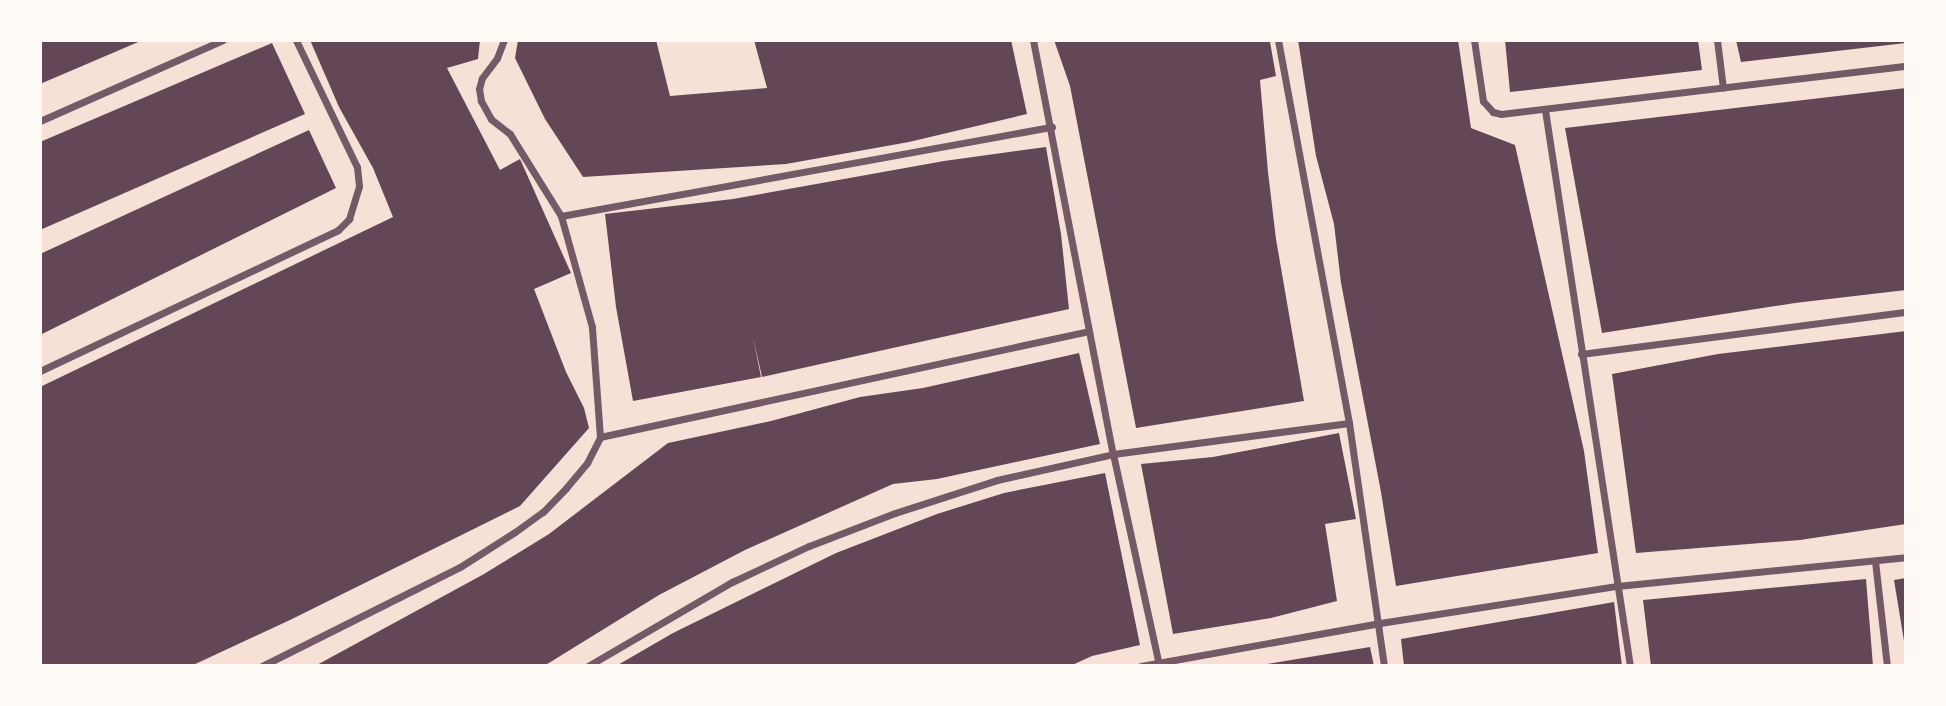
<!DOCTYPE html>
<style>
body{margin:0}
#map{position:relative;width:1946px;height:706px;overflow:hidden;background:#f7e1d7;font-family:Raleway,sans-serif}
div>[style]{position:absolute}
.building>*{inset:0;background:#644757}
.minor>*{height:7px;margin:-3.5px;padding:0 3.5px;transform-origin:3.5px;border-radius:3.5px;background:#755966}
span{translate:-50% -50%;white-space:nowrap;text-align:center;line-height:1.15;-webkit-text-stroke:7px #fffaf5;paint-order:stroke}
.frame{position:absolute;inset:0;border:42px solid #fffaf5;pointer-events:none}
</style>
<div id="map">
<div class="building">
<i style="clip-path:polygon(40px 40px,143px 40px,40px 84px)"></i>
<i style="clip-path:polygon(310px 40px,480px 40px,478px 59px,447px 68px,500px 170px,520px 159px,571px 273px,534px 289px,566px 372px,584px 408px,589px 428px,520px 506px,290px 620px,191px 666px,40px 666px,40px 387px,393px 217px,373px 168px,339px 107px)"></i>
<i style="clip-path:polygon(518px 40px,656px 40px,670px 96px,767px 88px,754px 40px,1011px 40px,1027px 114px,909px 142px,786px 164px,583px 177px,545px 119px,515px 58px)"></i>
<i style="clip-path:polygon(1054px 40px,1270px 42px,1276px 76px,1260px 80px,1268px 172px,1276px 239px,1304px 401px,1136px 428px,1070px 86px)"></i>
<i style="clip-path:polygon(1298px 40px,1458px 40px,1471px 128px,1515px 145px,1584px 451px,1598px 553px,1396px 586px,1381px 492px,1341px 283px,1334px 224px,1316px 156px)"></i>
<i style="clip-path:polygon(1505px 40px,1698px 40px,1702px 70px,1510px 92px)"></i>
<i style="clip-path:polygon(1736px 40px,1906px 40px,1906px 43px,1741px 62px)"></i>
<i style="clip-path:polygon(272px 43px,305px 114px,40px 230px,40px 142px)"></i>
<i style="clip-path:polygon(1906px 88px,1906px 290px,1795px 303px,1602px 333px,1565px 128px)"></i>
<i style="clip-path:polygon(309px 130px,336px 188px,40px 335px,40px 254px)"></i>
<i style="clip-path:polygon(1046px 147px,1061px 234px,1069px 309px,762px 377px,753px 337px,761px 377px,633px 401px,616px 307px,605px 214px,733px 199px,944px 161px)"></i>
<i style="clip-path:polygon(1906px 331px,1906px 524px,1800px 540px,1636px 553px,1612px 374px,1718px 354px)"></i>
<i style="clip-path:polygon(1079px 353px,1100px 444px,937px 479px,893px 484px,745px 550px,659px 595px,544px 666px,315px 666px,484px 574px,549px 534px,668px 443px,771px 421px,860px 397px,923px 388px)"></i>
<i style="clip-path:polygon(1339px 433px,1356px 519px,1325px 524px,1337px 601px,1271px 618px,1173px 634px,1141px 464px,1213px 457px)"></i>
<i style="clip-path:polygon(1105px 473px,1140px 645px,1092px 656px,1070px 666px,616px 666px,673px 633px,836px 553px,937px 514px,1004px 493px)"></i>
<i style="clip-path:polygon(1906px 578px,1906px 641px,1904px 641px,1894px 580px)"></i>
<i style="clip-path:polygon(1866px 579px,1873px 666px,1651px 666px,1643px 600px)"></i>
<i style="clip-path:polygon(1614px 602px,1622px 666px,1404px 666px,1401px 639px)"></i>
<i style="clip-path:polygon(1370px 647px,1374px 666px,1267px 666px,1267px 664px)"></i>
</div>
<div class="minor">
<i style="left:1033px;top:40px;width:422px;rotate:79.1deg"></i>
<i style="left:1113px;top:454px;width:212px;rotate:77.7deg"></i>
<i style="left:1278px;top:40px;width:390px;rotate:79.5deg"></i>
<i style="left:1349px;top:423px;width:246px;rotate:81.8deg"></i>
<i style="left:1474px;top:40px;width:62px;rotate:81.6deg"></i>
<i style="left:1483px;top:101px;width:15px;rotate:48deg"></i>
<i style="left:1493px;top:112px;width:8px;rotate:14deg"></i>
<i style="left:1501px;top:114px;width:408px;rotate:-6.8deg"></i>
<i style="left:1717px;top:40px;width:48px;rotate:82.9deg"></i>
<i style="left:1545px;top:110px;width:562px;rotate:81.31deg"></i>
<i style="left:40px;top:121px;width:200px;rotate:-23.9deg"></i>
<i style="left:561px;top:216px;width:499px;rotate:-10.3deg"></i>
<i style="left:1581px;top:354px;width:328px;rotate:-7.4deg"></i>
<i style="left:40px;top:371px;width:330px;rotate:-25.3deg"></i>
<i style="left:338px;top:230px;width:16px;rotate:-45deg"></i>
<i style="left:349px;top:219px;width:34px;rotate:-73deg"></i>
<i style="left:359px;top:186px;width:19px;rotate:-96deg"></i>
<i style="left:357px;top:167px;width:141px;rotate:-115.7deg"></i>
<i style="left:600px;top:437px;width:500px;rotate:-12.23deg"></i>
<i style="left:1875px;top:561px;width:106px;rotate:83.5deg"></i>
<i style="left:262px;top:666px;width:221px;rotate:-26.6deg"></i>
<i style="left:460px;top:567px;width:65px;rotate:-32.5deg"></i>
<i style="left:515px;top:532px;width:34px;rotate:-36deg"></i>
<i style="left:543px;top:512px;width:33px;rotate:-46deg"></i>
<i style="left:566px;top:488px;width:33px;rotate:-50deg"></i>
<i style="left:587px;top:463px;width:29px;rotate:-63deg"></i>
<i style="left:600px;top:437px;width:110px;rotate:-94.2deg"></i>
<i style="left:592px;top:327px;width:115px;rotate:-105.6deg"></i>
<i style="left:561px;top:216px;width:97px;rotate:-121.9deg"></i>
<i style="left:510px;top:134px;width:24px;rotate:-142deg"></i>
<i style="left:491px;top:119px;width:21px;rotate:-119deg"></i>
<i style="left:481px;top:101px;width:12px;rotate:-99deg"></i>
<i style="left:479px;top:89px;width:11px;rotate:-75deg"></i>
<i style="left:482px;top:78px;width:25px;rotate:-53deg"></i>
<i style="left:497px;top:58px;width:19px;rotate:-69deg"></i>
<i style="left:588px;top:666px;width:167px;rotate:-30.3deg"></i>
<i style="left:732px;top:582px;width:85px;rotate:-25.1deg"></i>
<i style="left:809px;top:546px;width:92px;rotate:-21deg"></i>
<i style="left:895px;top:513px;width:107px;rotate:-17.9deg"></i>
<i style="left:997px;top:480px;width:119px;rotate:-12.6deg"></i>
<i style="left:1113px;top:454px;width:238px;rotate:-7.5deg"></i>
<i style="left:1141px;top:666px;width:243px;rotate:-10.2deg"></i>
<i style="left:1380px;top:623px;width:240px;rotate:-8.9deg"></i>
<i style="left:1617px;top:586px;width:290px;rotate:-5.7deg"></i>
</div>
<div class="frame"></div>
</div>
